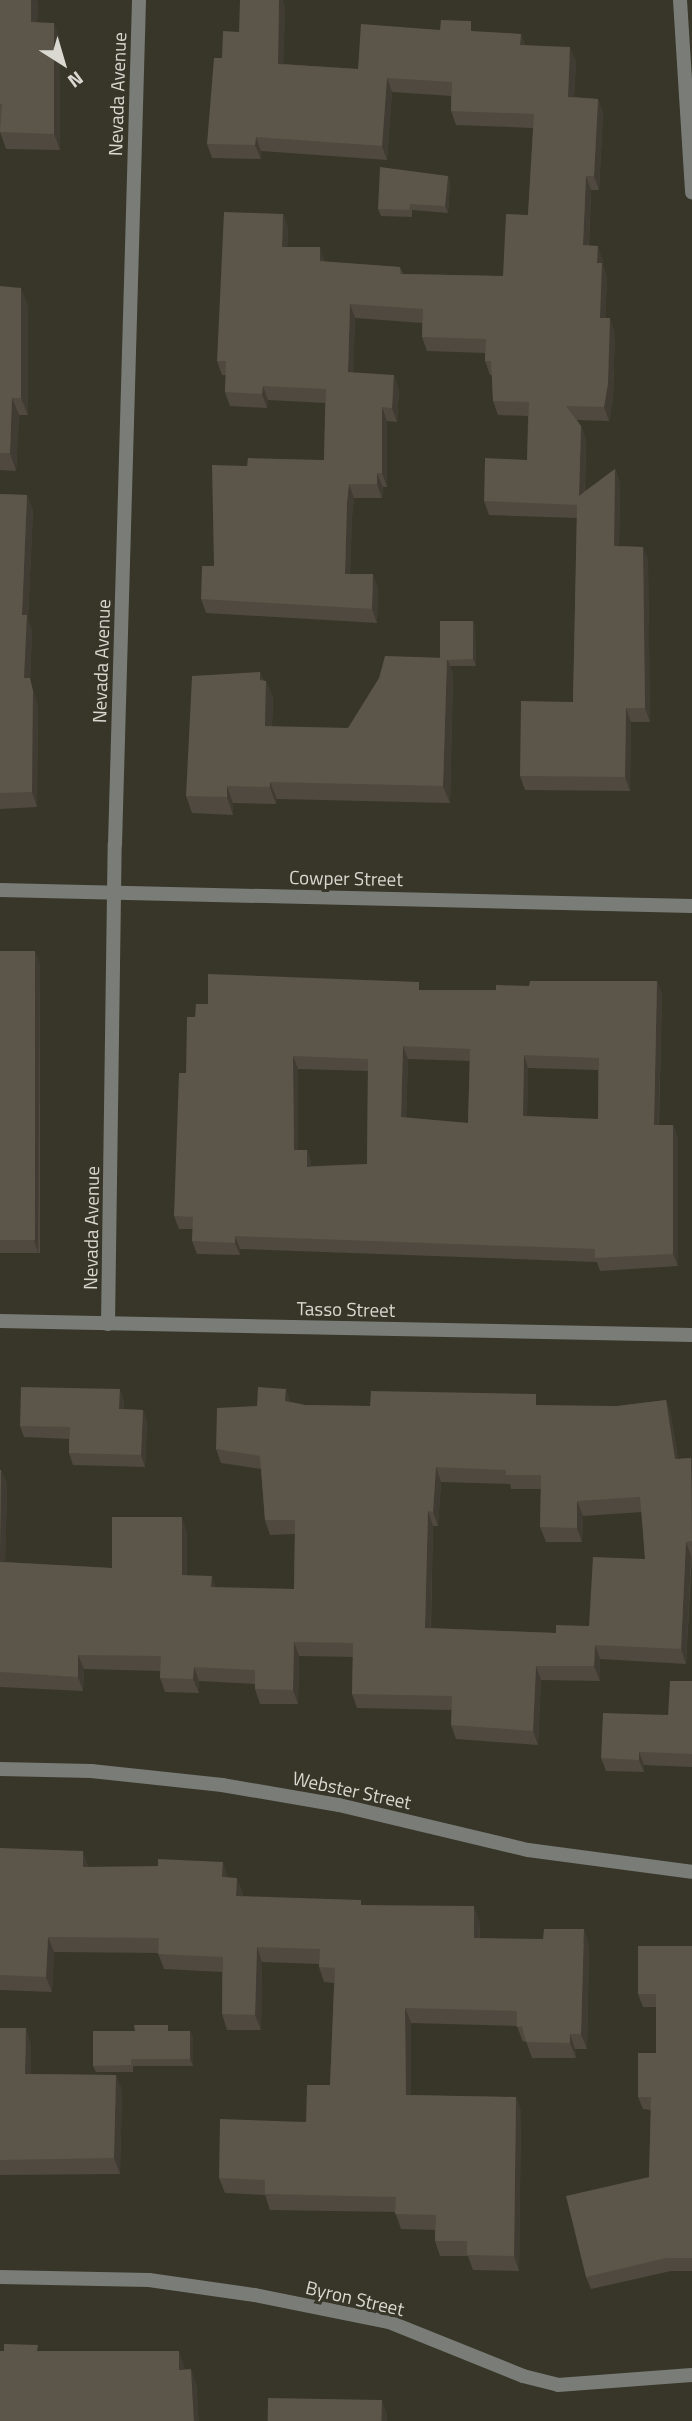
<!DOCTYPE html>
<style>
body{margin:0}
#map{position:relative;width:692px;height:2421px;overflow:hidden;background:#373629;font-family:"Titillium Web",sans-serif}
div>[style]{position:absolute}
.minor>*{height:14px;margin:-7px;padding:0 7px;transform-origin:7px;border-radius:7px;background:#7a7d77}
.wall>*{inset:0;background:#4f493f;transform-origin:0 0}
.shaded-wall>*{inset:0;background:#403c33}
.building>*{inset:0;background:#5c5549;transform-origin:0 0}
span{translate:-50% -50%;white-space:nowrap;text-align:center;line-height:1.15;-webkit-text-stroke:6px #373629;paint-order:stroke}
.street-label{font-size:19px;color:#d9d9d1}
.north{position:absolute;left:28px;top:28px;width:70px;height:70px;-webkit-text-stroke:5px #373629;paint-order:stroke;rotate:143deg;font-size:19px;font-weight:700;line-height:28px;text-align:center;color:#d9d9d1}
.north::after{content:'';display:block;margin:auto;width:24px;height:32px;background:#d9d9d1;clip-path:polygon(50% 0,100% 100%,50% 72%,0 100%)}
</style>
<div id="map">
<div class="minor">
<i style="left:680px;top:0;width:193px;rotate:86.4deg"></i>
<i style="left:0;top:890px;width:692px;rotate:1.32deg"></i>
<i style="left:0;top:1321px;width:692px;rotate:1.16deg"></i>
<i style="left:108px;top:1324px;width:480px;rotate:-89.2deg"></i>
<i style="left:115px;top:844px;width:844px;rotate:-88.37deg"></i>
<i style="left:0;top:1769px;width:91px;rotate:1.3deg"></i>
<i style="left:91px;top:1771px;width:132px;rotate:6.1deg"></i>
<i style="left:222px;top:1785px;width:119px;rotate:9.7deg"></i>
<i style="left:339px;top:1805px;width:194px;rotate:13.4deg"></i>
<i style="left:528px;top:1850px;width:165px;rotate:7.6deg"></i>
<i style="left:0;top:2277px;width:149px;rotate:1.2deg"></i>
<i style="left:149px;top:2280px;width:107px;rotate:8.1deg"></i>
<i style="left:255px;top:2295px;width:137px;rotate:11.4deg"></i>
<i style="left:389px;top:2322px;width:144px;rotate:21.9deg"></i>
<i style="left:523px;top:2376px;width:36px;rotate:14deg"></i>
<i style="left:558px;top:2385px;width:134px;rotate:-4.3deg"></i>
</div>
<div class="wall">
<i style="clip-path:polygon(0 0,38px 3px,37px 23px,60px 39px,60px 150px,6px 149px,0 132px)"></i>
<i style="clip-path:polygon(285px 6px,283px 64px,358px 69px,440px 30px,521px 34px,525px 45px,576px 61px,574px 97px,598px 99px,603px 113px,599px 190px,591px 190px,589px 246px,603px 260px,603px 265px,607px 278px,605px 318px,615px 332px,613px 398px,609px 421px,577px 420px,581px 426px,586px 440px,585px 491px,615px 469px,620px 483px,619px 546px,643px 547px,648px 561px,650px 722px,631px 722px,630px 791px,525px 790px,520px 776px,573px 702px,577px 518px,489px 515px,484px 501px,527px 460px,528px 416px,498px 415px,493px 401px,492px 375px,490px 375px,485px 361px,485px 353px,427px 351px,422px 337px,422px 323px,355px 318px,353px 373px,399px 389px,397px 422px,387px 421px,387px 487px,383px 487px,382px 498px,354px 498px,352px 516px,350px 574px,378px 588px,377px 623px,206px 613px,201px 599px,214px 566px,247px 466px,324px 460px,325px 403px,268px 400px,267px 408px,230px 406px,225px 392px,226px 375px,222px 375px,217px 361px,283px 214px,288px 228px,287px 247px,325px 262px,400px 267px,403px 274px,503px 276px,528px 215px,533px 128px,456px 125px,451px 111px,451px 96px,392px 92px,387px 160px,261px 151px,261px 159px,212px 158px,207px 144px,222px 58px,239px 32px)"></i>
<i style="clip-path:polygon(448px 176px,450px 183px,448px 213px,412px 210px,412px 217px,381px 216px,378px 209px)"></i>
<i style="clip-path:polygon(0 286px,28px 305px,28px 415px,19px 415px,16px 471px,0 470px)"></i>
<i style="clip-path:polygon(0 494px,27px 495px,33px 511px,28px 620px,32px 631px,30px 680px,38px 707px,37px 807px,0 809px)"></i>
<i style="clip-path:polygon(473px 621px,475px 628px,476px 666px,450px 666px,453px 675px,450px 803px,277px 799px,276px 804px,233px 803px,233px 815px,192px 813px,186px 796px,260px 672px,264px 681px,266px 681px,273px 698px,272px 727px,348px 728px,440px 658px)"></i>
<i style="left:40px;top:964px;width:289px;height:44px;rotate:90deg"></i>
<i style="clip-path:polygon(evenodd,657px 981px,662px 994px,659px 1125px,673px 1125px,678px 1138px,678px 1266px,600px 1271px,597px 1262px,240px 1249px,240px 1255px,197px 1254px,192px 1241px,193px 1229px,179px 1229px,174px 1216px,186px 1073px,195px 1017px,208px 1004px,422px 990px,496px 990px,529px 986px,657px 981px,408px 1059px,470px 1061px,468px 1123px,406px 1118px,408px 1059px,657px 981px,528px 1068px,598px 1070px,598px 1119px,527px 1116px,528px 1068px,657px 981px,298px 1069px,368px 1071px,367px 1164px,311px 1166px,311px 1163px,307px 1150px,298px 1150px,298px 1069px)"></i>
<i style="clip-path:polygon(evenodd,666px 1400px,671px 1415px,678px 1459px,691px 1458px,692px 1461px,692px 1556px,686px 1664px,600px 1659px,600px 1681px,541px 1680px,538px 1745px,456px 1739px,451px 1725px,452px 1710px,357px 1708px,352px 1694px,353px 1657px,299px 1656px,298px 1704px,260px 1704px,255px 1689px,255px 1684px,199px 1681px,199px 1693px,165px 1692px,160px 1678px,160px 1671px,84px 1669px,83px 1691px,0 1687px,0 1470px,1px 1470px,7px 1484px,5px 1562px,112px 1568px,187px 1532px,187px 1575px,216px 1588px,294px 1589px,295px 1534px,270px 1535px,265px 1520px,261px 1469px,221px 1463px,216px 1449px,257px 1406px,291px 1402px,305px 1405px,370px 1406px,617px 1406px,666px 1400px,441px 1482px,510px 1484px,511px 1489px,541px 1489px,540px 1527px,546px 1542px,582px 1542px,583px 1516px,642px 1512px,645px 1559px,589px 1626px,556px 1633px,431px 1628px,433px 1526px,438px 1526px,441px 1482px)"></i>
<i style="clip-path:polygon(124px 1401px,124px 1409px,143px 1410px,147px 1421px,145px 1467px,73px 1465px,69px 1453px,69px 1439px,24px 1437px,20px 1426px)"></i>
<i style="clip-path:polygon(692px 1681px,692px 1767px,644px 1765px,644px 1772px,606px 1771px,601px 1758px,668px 1715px)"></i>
<i style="clip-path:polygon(0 1848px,88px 1867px,228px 1877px,243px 1893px,243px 1896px,363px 1905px,480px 1922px,480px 1938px,589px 1944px,587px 2049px,575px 2049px,576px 2058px,532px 2058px,526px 2041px,523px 2042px,517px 2026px,411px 2023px,411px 2095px,516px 2097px,521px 2112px,519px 2271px,473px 2270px,468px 2256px,440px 2256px,435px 2241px,435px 2230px,401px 2229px,395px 2212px,270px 2210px,265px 2195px,225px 2193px,219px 2178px,306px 2122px,330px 2085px,334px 1983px,324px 1982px,319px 1967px,319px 1964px,262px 1962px,261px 2030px,227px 2030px,222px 2014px,222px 1972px,164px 1969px,158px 1953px,54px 1952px,52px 1992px,0 1990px)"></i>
<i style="clip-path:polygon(692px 1946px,692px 2271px,671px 2271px,591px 2289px,586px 2277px,649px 2177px,651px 2110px,643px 2109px,638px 2097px,656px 2053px,656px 2007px,643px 2007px,638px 1994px)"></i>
<i style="clip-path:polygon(0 2028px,31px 2044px,31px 2074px,116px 2075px,122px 2091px,120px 2174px,0 2175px)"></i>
<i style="clip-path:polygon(170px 2031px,190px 2031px,193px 2038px,193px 2066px,133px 2066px,133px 2072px,96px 2072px,93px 2066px)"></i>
</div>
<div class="shaded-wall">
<i style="clip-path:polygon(31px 0,37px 0,38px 3px,37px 39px,31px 22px)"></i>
<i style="clip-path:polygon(279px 0,283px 0,285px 6px,283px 78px,278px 64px)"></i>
<i style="clip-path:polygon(54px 23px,60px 39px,60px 150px,54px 134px)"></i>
<i style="clip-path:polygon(521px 34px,526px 48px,520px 45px)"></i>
<i style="clip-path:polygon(570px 47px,576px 61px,573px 111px,568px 97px)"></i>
<i style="clip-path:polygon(387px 78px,392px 92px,387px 160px,382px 146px)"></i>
<i style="clip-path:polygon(598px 99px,603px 113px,599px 190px,594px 176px)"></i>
<i style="clip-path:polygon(256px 137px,261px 151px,261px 159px,255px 145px)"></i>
<i style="clip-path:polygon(448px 176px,450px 183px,448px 213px,445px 206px)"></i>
<i style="clip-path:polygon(586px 176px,591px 190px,588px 259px,583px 245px)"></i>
<i style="clip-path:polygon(283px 214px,288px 228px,287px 261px,282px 247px)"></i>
<i style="clip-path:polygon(598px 246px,603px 260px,603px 265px,607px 278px,605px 332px,600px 318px,597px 263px)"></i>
<i style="clip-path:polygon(320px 247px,325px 262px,320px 261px)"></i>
<i style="clip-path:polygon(21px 288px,28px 305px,28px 415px,21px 398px)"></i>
<i style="clip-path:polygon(350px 304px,355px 318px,353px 386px,348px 372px)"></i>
<i style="clip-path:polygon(610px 318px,615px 332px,613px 398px,609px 421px,604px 407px)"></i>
<i style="clip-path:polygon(394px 375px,399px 389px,397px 422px,392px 408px)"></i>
<i style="clip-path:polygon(263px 386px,268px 400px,267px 408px,262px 394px)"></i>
<i style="clip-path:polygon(12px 398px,19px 415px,16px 471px,10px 453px)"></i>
<i style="clip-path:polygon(382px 407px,387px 421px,387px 487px,382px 473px)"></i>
<i style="clip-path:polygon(581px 426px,586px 440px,584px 510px,579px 496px)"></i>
<i style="clip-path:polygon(615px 469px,620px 483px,619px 560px,614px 546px)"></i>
<i style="clip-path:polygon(377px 473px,383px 487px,382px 498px,377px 484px)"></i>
<i style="clip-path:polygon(349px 484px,354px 498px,352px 516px,350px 588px,345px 574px,347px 502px)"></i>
<i style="clip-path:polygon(27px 495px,33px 511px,28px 620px,32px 631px,30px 680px,38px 707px,37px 807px,32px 792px,24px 678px,22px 615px)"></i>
<i style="clip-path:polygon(643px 547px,648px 561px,650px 722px,645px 708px)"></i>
<i style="clip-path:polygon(373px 574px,378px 588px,377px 623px,372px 609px)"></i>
<i style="clip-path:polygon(473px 621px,475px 628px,476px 666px,473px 659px)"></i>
<i style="clip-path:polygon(447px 658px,453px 675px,450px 803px,443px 786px)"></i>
<i style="clip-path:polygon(260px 672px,266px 688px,266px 681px,273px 698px,271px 744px,265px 726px,260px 680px)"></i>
<i style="clip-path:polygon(626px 708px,631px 722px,630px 791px,625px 777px)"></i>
<i style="clip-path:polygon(270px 782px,277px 799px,276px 804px,270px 787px)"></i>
<i style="clip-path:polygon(227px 786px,233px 803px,233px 815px,227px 797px)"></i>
<i style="clip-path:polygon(35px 951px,40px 964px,38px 1253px,34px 1240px)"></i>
<i style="clip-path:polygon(657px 981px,662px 994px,658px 1137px,654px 1125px)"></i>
<i style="clip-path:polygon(403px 1046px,408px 1059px,406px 1130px,401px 1117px)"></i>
<i style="clip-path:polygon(524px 1055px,528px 1068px,527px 1129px,523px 1116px)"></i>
<i style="clip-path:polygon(293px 1056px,298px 1069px,298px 1162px,294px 1150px)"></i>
<i style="clip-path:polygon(673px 1125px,678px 1138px,678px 1266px,673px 1254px)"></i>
<i style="clip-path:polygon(307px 1150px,311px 1163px,311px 1179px,307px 1167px)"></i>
<i style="clip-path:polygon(235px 1236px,240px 1249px,240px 1255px,235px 1243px)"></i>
<i style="clip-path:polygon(120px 1389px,124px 1401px,123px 1421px,119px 1409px)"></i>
<i style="clip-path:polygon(286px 1389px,291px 1403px,285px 1401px)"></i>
<i style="clip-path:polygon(666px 1400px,671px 1415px,680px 1473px,675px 1459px)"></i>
<i style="clip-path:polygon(143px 1410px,147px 1421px,145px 1467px,141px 1455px)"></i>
<i style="clip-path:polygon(691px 1458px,692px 1461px,692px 1542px,692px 1541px)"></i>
<i style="clip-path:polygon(436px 1467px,441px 1482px,438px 1526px,433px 1512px)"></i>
<i style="clip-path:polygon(1px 1470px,7px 1484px,5px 1576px,0 1563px)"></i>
<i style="clip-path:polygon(577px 1501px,583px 1516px,582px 1542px,577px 1528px)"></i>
<i style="clip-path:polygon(428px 1511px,433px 1526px,430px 1642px,425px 1628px)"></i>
<i style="clip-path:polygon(182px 1517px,187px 1532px,187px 1589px,182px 1575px)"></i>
<i style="clip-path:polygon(686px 1542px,691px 1556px,686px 1664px,681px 1649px)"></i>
<i style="clip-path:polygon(212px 1576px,217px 1591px,211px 1587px)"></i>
<i style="clip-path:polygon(294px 1642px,299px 1656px,298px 1704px,293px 1690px)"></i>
<i style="clip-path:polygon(595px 1645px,600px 1659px,600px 1681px,594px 1666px)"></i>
<i style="clip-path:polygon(78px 1655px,84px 1669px,83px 1691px,78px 1677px)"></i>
<i style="clip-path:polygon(536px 1666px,541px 1680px,538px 1745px,533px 1731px)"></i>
<i style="clip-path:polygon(194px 1667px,199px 1681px,199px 1693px,193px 1679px)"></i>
<i style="clip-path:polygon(639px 1752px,644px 1765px,644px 1772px,639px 1760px)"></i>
<i style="clip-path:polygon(83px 1851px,88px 1866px,89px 1882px,83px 1867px)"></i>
<i style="clip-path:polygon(223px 1862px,228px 1877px,222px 1877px)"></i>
<i style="clip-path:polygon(237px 1878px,243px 1893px,242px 1911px,236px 1896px)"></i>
<i style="clip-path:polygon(474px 1906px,480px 1922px,479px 1953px,474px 1938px)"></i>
<i style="clip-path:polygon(584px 1929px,589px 1944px,587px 2049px,581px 2034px)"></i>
<i style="clip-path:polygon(48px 1937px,54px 1952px,52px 1992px,46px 1977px)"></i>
<i style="clip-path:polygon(257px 1947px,262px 1962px,261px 2030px,255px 2015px)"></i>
<i style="clip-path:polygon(405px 2008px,411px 2023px,411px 2110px,406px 2095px)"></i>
<i style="clip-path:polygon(26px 2028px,31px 2044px,31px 2090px,25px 2074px)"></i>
<i style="clip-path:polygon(190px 2031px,193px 2038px,193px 2066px,190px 2059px)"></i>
<i style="clip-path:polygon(570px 2034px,575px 2049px,576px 2058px,570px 2043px)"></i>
<i style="clip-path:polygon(116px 2075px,122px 2091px,120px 2174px,114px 2158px)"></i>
<i style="clip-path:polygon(516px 2097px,521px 2112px,519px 2271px,514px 2256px)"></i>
<i style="clip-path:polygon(179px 2351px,185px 2368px,185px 2387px,179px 2370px)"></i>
<i style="clip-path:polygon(191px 2369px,197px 2386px,199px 2421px,194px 2421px)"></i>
<i style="clip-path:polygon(382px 2400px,387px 2414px,387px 2421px,382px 2421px)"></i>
</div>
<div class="building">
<i style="clip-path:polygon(0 0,31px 0,31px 22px,54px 23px,54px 134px,0 132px,2px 104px,0 104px)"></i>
<i style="clip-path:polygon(240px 0,279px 0,278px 64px,358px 69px,361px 24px,440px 30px,441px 20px,471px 21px,471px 31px,521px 34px,520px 45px,570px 47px,568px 97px,598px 99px,594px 176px,586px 176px,583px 245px,598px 246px,597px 263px,602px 263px,600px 318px,610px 318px,608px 384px,604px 407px,566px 406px,581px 426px,579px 496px,615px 469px,614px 546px,643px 547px,645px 708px,626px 708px,625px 777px,520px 776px,521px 701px,573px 702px,577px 505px,484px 501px,485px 458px,527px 460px,529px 402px,493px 401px,491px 361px,485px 361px,486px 339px,422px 337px,423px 309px,350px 304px,348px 372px,394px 375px,392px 408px,382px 407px,382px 473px,377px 473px,377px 484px,349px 484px,347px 502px,345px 574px,373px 574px,372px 609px,201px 599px,202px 566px,214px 566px,212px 465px,247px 466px,248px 458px,324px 460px,326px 389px,263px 386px,262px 394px,225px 392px,226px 361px,217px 361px,224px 212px,283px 214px,282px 247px,320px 247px,320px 261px,400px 267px,400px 274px,503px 276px,506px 214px,528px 215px,534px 114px,451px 111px,452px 82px,387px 78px,382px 146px,256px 137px,255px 145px,207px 144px,214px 58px,222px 58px,223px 31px,239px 32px)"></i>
<i style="clip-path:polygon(380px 167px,448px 176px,445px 206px,410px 204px,409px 210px,378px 209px)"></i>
<i style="clip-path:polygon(0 286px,21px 288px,21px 398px,12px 398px,10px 453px,0 453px)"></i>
<i style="clip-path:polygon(0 494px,27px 495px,22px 615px,27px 615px,24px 678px,30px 678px,33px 691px,32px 792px,0 793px)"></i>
<i style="clip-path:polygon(440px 621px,473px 621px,473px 659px,447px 660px,447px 658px,440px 658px)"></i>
<i style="clip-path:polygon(385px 656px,447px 658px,443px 786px,270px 782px,270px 787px,227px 786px,227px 797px,186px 796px,192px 676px,260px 672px,260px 680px,266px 681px,265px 726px,348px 728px,379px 678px)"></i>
<i style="left:35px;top:951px;width:289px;height:47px;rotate:90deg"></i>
<i style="clip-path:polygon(evenodd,208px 974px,419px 982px,419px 990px,496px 990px,496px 985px,529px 986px,530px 981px,657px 981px,654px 1125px,673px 1125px,673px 1254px,595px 1258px,595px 1249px,235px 1236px,235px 1243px,192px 1241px,193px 1217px,174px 1216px,179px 1073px,186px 1073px,187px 1017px,195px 1017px,196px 1004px,208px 1004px,208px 974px,403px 1046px,470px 1049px,468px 1123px,401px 1117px,403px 1046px,208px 974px,524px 1055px,599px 1058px,598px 1119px,523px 1116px,524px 1055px,208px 974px,293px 1056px,368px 1059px,367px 1164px,307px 1167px,307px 1150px,294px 1150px,293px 1056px)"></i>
<i style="clip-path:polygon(21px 1387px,120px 1389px,119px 1409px,143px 1410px,141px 1455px,69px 1453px,70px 1427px,20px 1426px)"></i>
<i style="clip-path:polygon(evenodd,258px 1387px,286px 1389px,285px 1401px,305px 1405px,370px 1406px,371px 1391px,536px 1394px,536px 1405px,617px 1406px,666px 1400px,675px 1459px,691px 1458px,692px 1541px,686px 1542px,681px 1649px,595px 1645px,594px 1666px,536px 1666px,533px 1731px,451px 1725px,452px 1696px,352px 1694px,353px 1643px,294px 1642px,293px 1690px,255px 1689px,255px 1670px,194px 1667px,193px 1679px,160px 1678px,161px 1656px,78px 1655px,78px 1677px,0 1672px,0 1562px,112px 1568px,112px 1517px,182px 1517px,182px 1575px,212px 1576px,211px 1587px,294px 1589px,295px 1520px,265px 1520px,260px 1456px,216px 1449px,217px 1408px,257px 1406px,258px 1387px,436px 1467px,506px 1470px,506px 1475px,541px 1475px,540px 1527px,577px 1528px,577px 1501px,640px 1497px,645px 1559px,593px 1557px,589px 1626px,556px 1625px,556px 1633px,425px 1628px,428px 1511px,433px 1512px,436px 1467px)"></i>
<i style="clip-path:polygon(0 1470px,1px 1470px,0 1546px)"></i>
<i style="clip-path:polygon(670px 1681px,692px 1681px,692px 1754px,639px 1752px,639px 1760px,601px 1758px,603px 1713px,668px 1715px)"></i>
<i style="clip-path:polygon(0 1848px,83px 1851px,83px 1867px,158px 1866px,158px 1859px,223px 1862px,222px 1877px,237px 1878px,236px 1896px,361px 1900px,361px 1905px,474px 1906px,474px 1938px,543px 1939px,544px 1929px,584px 1929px,581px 2034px,570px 2034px,570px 2043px,526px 2042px,522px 2026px,517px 2027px,517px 2011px,405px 2008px,406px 2095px,516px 2097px,514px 2256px,467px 2255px,467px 2241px,435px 2241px,436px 2215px,395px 2214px,396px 2197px,265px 2194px,265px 2180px,219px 2178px,220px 2119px,306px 2122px,307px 2085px,330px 2085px,335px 1968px,319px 1967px,320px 1949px,257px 1947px,255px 2015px,222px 2014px,223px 1957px,158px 1954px,159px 1938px,48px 1937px,46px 1977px,0 1975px)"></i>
<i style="clip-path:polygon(638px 1946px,692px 1946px,692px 2258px,666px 2258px,586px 2277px,566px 2196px,649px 2177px,651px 2097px,638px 2097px,638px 2053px,656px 2053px,656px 1994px,638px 1994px)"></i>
<i style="clip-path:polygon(134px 2025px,168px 2025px,168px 2031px,190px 2031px,190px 2059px,131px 2059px,131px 2065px,93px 2066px,93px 2031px,135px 2031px)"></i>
<i style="clip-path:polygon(0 2028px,26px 2028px,25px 2074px,116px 2075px,114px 2158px,0 2160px)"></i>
<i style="clip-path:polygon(4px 2344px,38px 2345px,37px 2351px,179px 2351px,179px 2370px,191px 2369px,194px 2421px,0 2421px,0 2351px,4px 2351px)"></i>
<i style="left:268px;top:2398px;width:114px;height:23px;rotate:1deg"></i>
</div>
<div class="street-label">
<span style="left:117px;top:94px;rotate:-88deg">Nevada Avenue</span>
<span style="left:101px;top:661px;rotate:-88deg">Nevada Avenue</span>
<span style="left:346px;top:878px;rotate:1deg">Cowper Street</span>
<span style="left:91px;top:1228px;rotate:-89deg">Nevada Avenue</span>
<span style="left:346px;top:1309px;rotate:1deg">Tasso Street</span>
<span style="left:352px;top:1790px;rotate:12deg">Webster Street</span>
<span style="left:355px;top:2298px;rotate:13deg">Byron Street</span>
</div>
<div class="north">N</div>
</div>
